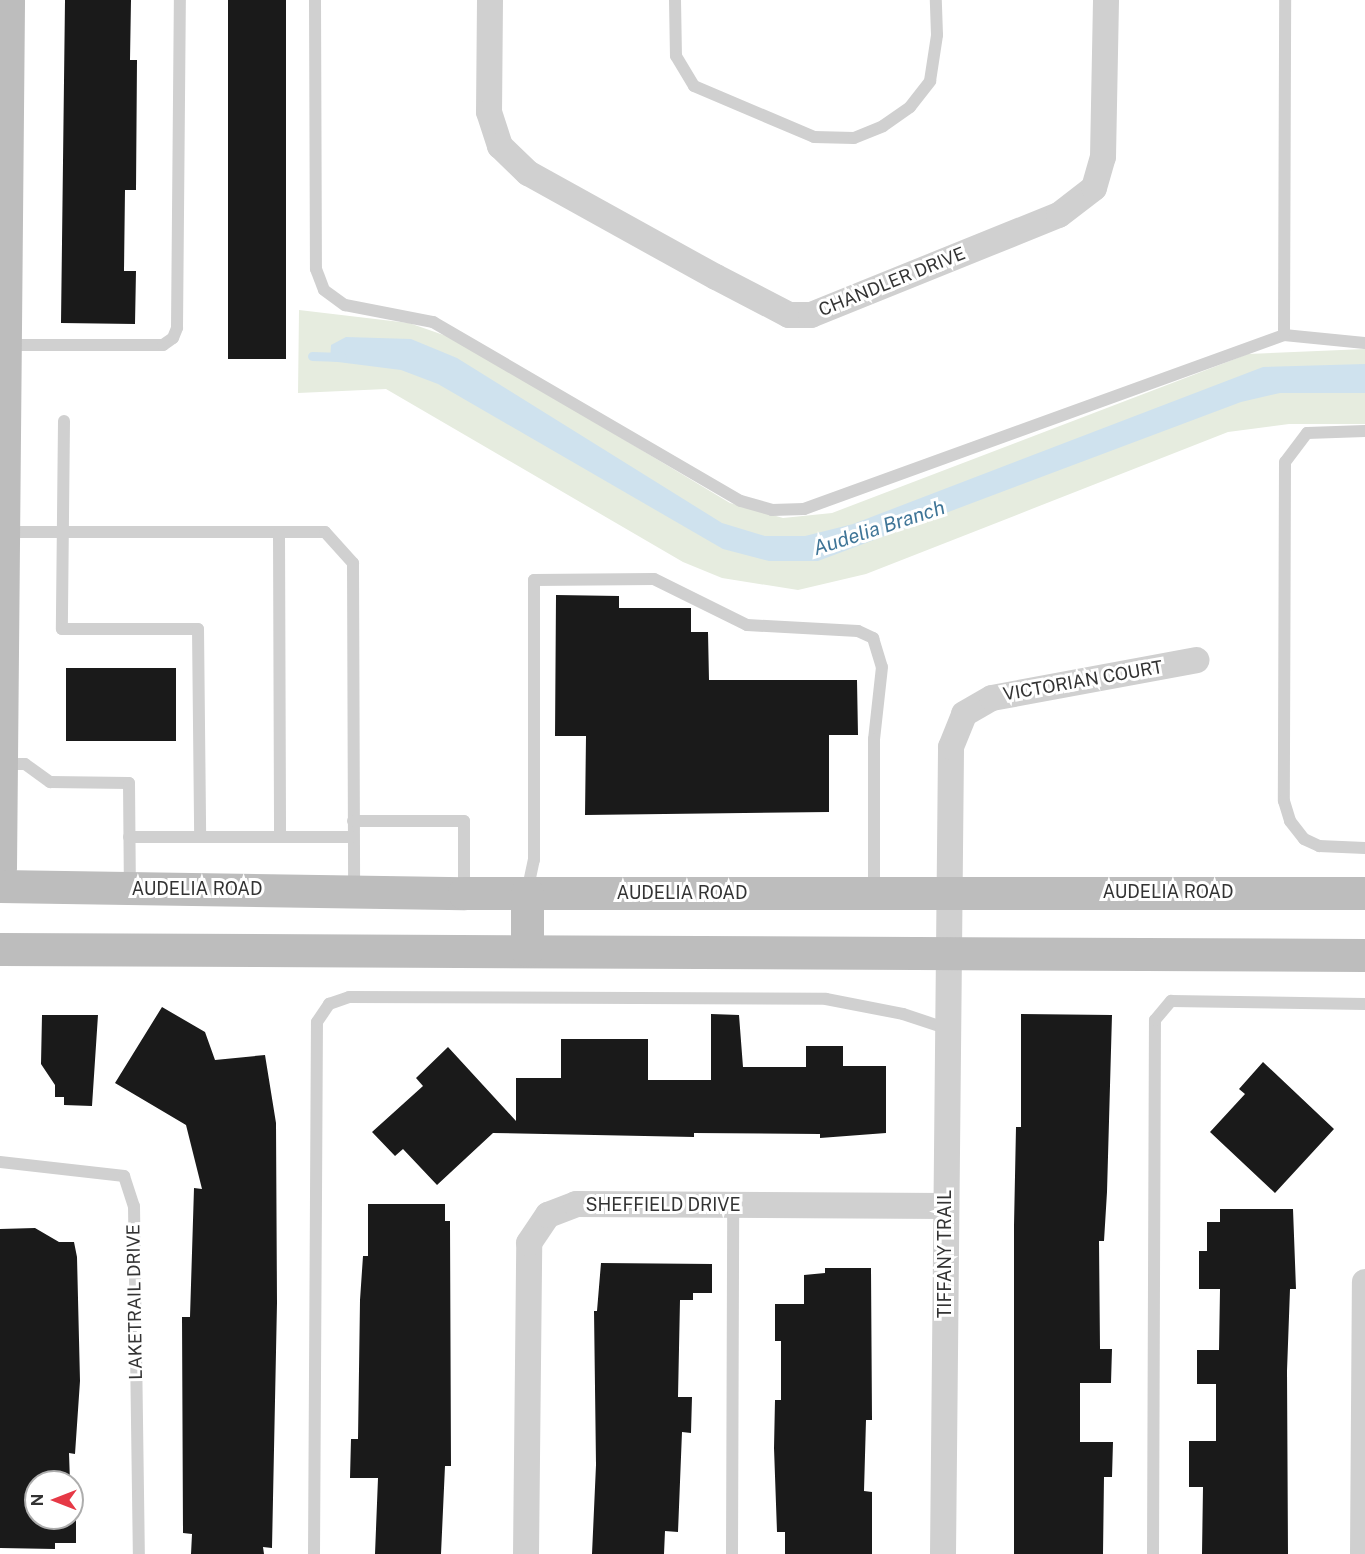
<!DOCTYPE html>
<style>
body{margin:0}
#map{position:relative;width:1365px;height:1554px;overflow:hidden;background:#fff;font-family:"Public Sans",sans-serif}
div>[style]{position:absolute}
.green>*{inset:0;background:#e6ecdf}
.water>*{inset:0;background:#cfe2ee}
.stream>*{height:9px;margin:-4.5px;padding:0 4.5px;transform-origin:4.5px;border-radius:4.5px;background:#cfe2ee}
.building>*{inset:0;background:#1a1a1a;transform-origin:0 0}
.lane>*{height:12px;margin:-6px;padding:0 6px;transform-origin:6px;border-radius:6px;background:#d0d0d0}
.street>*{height:26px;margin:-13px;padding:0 13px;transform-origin:13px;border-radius:13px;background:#d0d0d0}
.secondary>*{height:33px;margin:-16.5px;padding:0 16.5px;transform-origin:16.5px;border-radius:16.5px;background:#bdbdbd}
span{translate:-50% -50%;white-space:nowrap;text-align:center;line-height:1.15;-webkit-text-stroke:6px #fff;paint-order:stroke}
.street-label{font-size:18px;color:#333}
.water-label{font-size:20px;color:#3f7597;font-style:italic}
.north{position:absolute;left:24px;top:1470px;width:60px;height:60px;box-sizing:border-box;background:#fff;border:2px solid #adadad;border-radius:50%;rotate:270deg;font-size:16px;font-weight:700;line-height:24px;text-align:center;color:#333}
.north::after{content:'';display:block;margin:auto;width:21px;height:27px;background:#e63946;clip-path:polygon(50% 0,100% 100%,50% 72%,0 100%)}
</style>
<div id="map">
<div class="green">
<i style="clip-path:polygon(299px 310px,409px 323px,458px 340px,730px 503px,783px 518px,832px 513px,1248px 354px,1365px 349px,1365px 424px,1289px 424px,1228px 432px,866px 574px,798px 590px,722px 578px,683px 562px,386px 389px,298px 393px)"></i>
</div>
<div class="water">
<i style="clip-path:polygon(346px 337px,411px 339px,457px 358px,722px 523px,765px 536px,805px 536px,853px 524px,1263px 367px,1365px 364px,1365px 393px,1280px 393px,1241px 402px,818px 561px,769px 561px,723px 549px,438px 384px,401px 370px,330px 361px,331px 345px)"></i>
</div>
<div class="stream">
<i style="left:312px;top:356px;width:30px;rotate:2deg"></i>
</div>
<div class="building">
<i style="clip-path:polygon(65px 0,131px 0,130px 60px,137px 60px,136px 190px,125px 190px,124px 271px,136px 271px,135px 324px,61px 323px)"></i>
<i style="left:228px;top:0;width:58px;height:359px"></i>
<i style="clip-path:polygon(556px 595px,619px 596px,619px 608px,691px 608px,691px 632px,708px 632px,709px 680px,857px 680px,858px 735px,829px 735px,829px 812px,585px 815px,586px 736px,555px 736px)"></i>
<i style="left:66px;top:668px;width:110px;height:73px"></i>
<i style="clip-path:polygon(162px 1007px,205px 1032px,215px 1060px,265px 1055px,276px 1123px,277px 1303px,272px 1548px,263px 1547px,264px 1554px,191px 1554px,192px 1534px,183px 1533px,182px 1317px,190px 1317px,194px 1188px,202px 1189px,186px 1125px,115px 1083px)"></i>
<i style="clip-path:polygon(711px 1014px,739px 1015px,743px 1067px,806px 1067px,806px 1046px,843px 1046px,843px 1066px,886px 1066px,886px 1133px,820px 1138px,820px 1134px,694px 1133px,694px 1137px,493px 1133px,437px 1185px,403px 1149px,395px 1156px,372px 1132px,423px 1086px,416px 1078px,448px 1047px,516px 1121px,516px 1078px,561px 1078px,561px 1039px,648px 1039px,648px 1080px,711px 1080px)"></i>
<i style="clip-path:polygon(1021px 1014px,1112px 1015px,1107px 1192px,1104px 1241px,1099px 1241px,1100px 1349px,1112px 1349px,1111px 1383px,1080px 1383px,1080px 1442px,1113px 1442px,1112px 1477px,1104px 1477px,1103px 1554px,1014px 1554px,1014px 1225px,1016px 1127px,1021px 1127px)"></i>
<i style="clip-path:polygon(42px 1015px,98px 1015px,92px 1106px,64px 1105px,64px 1097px,55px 1097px,55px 1085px,41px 1064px)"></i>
<i style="clip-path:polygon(1263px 1062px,1334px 1129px,1275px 1193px,1210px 1132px,1245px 1094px,1239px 1089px)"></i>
<i style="clip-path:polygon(368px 1204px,445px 1204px,445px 1221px,450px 1221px,451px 1466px,445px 1466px,441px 1554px,375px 1554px,378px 1478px,350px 1478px,351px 1439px,358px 1439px,360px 1300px,363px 1256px,368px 1256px)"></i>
<i style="clip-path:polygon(1220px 1209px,1293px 1209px,1296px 1289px,1290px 1289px,1287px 1371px,1288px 1554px,1202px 1554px,1203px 1487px,1189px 1487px,1189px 1441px,1216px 1441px,1216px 1384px,1197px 1384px,1197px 1350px,1219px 1350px,1220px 1289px,1199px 1289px,1199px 1251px,1207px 1251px,1207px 1222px,1220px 1222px)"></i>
<i style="clip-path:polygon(35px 1228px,59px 1242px,74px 1242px,77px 1257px,80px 1381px,75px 1454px,69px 1453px,70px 1482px,36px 1482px,36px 1518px,76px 1520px,76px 1543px,55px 1543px,55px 1549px,0 1548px,0 1229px)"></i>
<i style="clip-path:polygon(601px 1263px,712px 1264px,712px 1293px,693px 1293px,693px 1300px,680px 1300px,678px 1397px,692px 1397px,691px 1433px,682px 1432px,678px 1532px,665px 1531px,664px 1554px,592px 1554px,596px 1465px,594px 1311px,597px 1311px)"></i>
<i style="clip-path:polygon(825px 1268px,871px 1268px,872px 1420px,866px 1420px,864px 1491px,872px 1492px,872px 1554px,785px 1554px,785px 1532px,777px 1532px,774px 1448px,775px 1400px,781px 1400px,781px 1341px,775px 1341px,775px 1304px,804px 1304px,804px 1275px,825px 1273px)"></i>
</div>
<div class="lane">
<i style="left:315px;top:0;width:269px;rotate:89.8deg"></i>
<i style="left:316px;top:269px;width:22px;rotate:69deg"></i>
<i style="left:324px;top:290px;width:26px;rotate:36deg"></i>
<i style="left:345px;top:305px;width:90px;rotate:10.9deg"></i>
<i style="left:433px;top:322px;width:356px;rotate:30.2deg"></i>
<i style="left:741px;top:501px;width:32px;rotate:16deg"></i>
<i style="left:772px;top:510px;width:32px;rotate:-2deg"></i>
<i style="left:804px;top:509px;width:511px;rotate:-19.93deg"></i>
<i style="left:1284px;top:335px;width:81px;rotate:5.6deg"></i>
<i style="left:675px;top:0;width:56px;rotate:89deg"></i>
<i style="left:676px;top:56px;width:35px;rotate:59deg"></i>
<i style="left:694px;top:86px;width:130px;rotate:23deg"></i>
<i style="left:814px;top:137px;width:40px;rotate:1.4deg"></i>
<i style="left:854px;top:138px;width:31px;rotate:-22deg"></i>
<i style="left:883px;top:126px;width:33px;rotate:-35deg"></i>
<i style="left:910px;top:107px;width:33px;rotate:-52deg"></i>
<i style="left:930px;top:81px;width:47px;rotate:-81.3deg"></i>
<i style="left:937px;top:35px;width:35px;rotate:-92deg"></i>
<i style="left:1284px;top:335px;width:335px;rotate:-89.8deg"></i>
<i style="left:5px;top:345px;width:158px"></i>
<i style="left:163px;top:345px;width:12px;rotate:-35deg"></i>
<i style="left:173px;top:338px;width:11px;rotate:-68deg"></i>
<i style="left:177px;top:328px;width:328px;rotate:-89.5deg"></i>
<i style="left:64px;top:421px;width:208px;rotate:90.6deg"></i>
<i style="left:62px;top:629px;width:136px"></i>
<i style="left:198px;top:629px;width:208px;rotate:89.4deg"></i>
<i style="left:1365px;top:431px;width:58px;rotate:178deg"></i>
<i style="left:1307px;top:433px;width:36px;rotate:127deg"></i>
<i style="left:1285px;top:462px;width:339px;rotate:90.2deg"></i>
<i style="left:1284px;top:801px;width:21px;rotate:73deg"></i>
<i style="left:1290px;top:821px;width:23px;rotate:52deg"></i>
<i style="left:1304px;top:839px;width:17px;rotate:25deg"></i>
<i style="left:1319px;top:846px;width:46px;rotate:2.5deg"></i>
<i style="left:5px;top:532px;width:320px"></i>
<i style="left:325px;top:532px;width:42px;rotate:47.9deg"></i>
<i style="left:353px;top:563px;width:327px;rotate:89.8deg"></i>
<i style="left:279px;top:534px;width:303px;rotate:89.8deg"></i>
<i style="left:2px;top:764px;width:23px"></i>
<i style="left:25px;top:764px;width:31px;rotate:36deg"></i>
<i style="left:50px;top:782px;width:79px;rotate:0.7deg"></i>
<i style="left:129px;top:783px;width:105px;rotate:89.5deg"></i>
<i style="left:353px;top:821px;width:111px"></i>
<i style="left:464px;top:821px;width:70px;rotate:90deg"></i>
<i style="left:129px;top:837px;width:224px"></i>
<i style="left:527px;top:892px;width:33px;rotate:-78deg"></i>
<i style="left:534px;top:860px;width:280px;rotate:-90deg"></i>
<i style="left:534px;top:580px;width:120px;rotate:-0.5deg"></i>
<i style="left:654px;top:579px;width:104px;rotate:26.3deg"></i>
<i style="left:747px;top:625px;width:111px;rotate:3.1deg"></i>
<i style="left:858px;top:631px;width:17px;rotate:25deg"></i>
<i style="left:873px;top:638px;width:30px;rotate:73deg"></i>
<i style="left:882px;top:667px;width:72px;rotate:96.3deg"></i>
<i style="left:874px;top:739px;width:152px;rotate:90deg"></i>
<i style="left:0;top:1162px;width:125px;rotate:6.4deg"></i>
<i style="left:124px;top:1176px;width:32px;rotate:72deg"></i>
<i style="left:134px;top:1206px;width:348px;rotate:89.2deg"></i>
<i style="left:314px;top:1554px;width:532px;rotate:-89.68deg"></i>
<i style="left:317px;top:1022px;width:22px;rotate:-56deg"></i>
<i style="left:329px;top:1004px;width:21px;rotate:-19deg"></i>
<i style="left:349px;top:997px;width:477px;rotate:0.2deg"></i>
<i style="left:826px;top:999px;width:78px;rotate:11deg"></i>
<i style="left:903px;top:1014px;width:44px;rotate:18.4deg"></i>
<i style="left:732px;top:1554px;width:349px;rotate:-89.8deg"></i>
<i style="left:1153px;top:1554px;width:534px;rotate:-89.79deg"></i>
<i style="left:1155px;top:1020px;width:25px;rotate:-50deg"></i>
<i style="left:1171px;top:1001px;width:194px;rotate:0.9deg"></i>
</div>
<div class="street">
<i style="left:490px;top:0;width:112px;rotate:90.5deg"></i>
<i style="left:489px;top:112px;width:36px;rotate:72deg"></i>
<i style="left:500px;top:146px;width:39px;rotate:44deg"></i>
<i style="left:528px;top:173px;width:215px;rotate:29deg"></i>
<i style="left:716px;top:277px;width:82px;rotate:27.5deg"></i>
<i style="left:789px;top:315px;width:22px"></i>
<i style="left:811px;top:315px;width:267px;rotate:-22deg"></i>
<i style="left:1059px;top:215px;width:44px;rotate:-37.6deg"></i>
<i style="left:1094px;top:188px;width:32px;rotate:-74deg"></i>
<i style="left:1103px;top:157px;width:157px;rotate:-88.9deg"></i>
<i style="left:526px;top:1554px;width:311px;rotate:-89.4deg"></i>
<i style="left:529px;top:1243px;width:34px;rotate:-56deg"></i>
<i style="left:548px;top:1215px;width:30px;rotate:-21deg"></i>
<i style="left:576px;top:1204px;width:369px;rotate:0.3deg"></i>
<i style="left:943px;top:1554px;width:807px;rotate:-89.43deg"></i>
<i style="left:951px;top:747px;width:35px;rotate:-68deg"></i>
<i style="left:964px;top:714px;width:32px;rotate:-30deg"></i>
<i style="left:992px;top:698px;width:208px;rotate:-10.5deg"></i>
<i style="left:1363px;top:1554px;width:272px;rotate:-89.6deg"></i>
</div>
<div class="secondary">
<i style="left:0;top:868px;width:868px;rotate:-89.47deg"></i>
<i style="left:0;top:886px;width:464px;rotate:0.9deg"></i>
<i style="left:464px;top:893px;width:901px"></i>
<i style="left:0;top:949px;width:1365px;rotate:0.25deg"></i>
<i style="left:527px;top:950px;width:57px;rotate:-90deg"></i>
</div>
<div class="street-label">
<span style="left:892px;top:282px;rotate:-22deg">CHANDLER DRIVE</span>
<span style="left:1083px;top:681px;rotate:-10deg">VICTORIAN COURT</span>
<span style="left:197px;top:889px">AUDELIA ROAD</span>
<span style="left:1168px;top:892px">AUDELIA ROAD</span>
<span style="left:682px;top:893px">AUDELIA ROAD</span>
<span style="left:663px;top:1205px">SHEFFIELD DRIVE</span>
<span style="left:945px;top:1254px;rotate:-90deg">TIFFANY TRAIL</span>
<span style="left:135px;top:1302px;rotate:-91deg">LAKETRAIL DRIVE</span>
</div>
<div class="water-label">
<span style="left:879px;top:528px;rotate:-18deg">Audelia Branch</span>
</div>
<div class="north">N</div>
</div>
